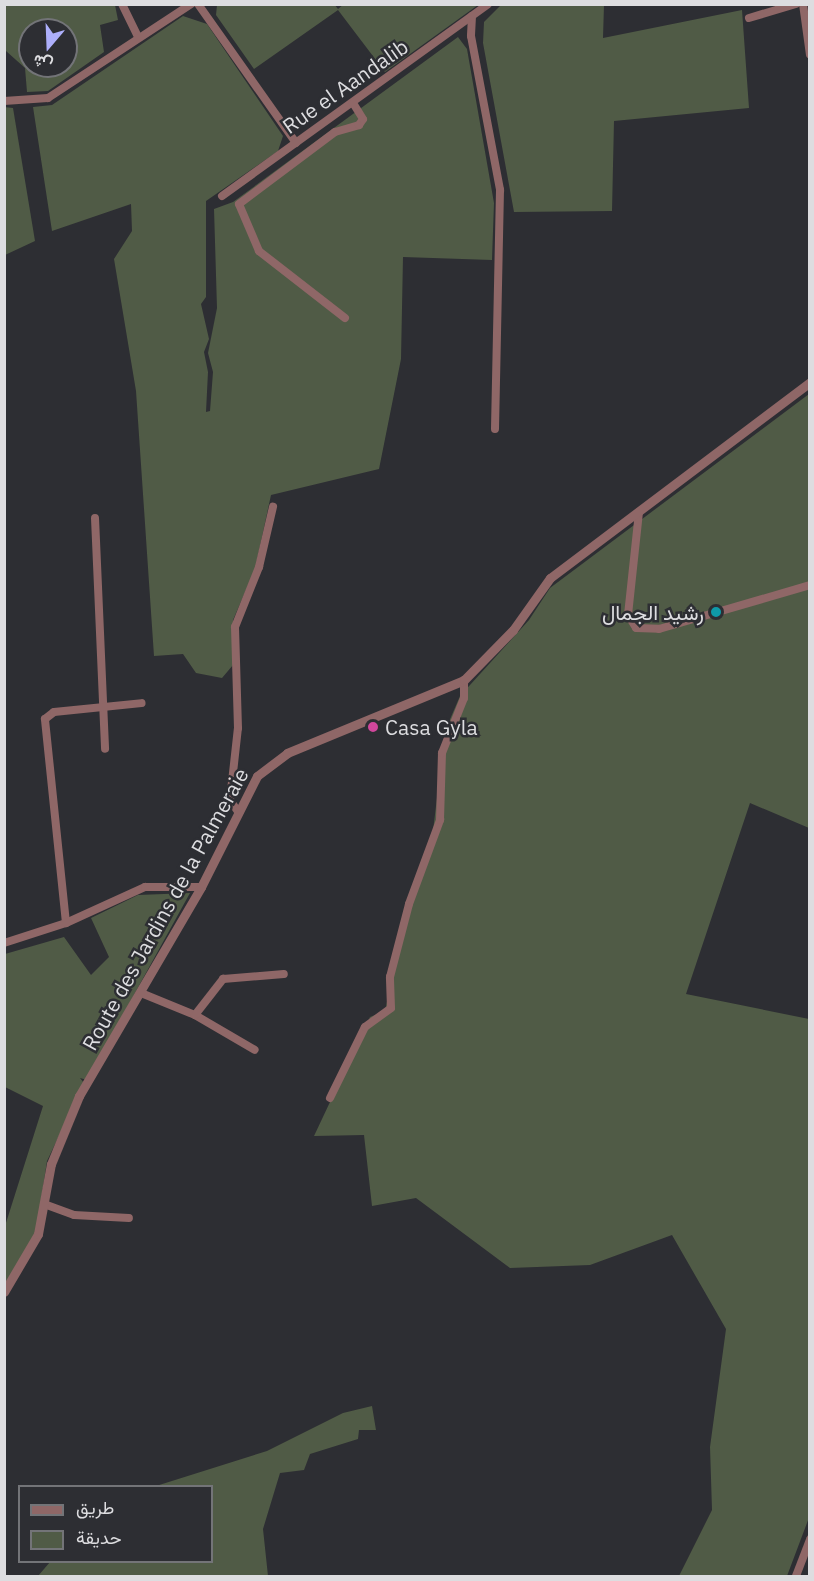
<!DOCTYPE html>
<meta charset="utf-8">
<style>
body{margin:0}
#map{position:relative;width:814px;height:1581px;overflow:hidden;background:#2d2e33;font-family:"IBM Plex Sans",Vazirmatn,sans-serif}
div>[style]{position:absolute}
.green>*{inset:0;background:#505b46}
.minor>*{height:8px;margin:-4px;padding:0 4px;transform-origin:4px;border-radius:4px;background:#8f6767}
.tertiary>*{height:9px;margin:-4.5px;padding:0 4.5px;transform-origin:4.5px;border-radius:4.5px;background:#8f6767}
.dots>*{width:16px;height:16px;translate:-50% -50%;box-sizing:border-box;border:3px solid #2d2e33;border-radius:50%}
span{translate:-50% -50%;white-space:nowrap;text-align:center;line-height:1.15;-webkit-text-stroke:5px #2d2e33;paint-order:stroke}
.street-label{font-size:21px;color:#dddde0}
.poi-label{font-size:21px;color:#dddde0}
.right{translate:-100% -50%;text-align:right}
.left{translate:0 -50%;text-align:left}
.frame{position:absolute;inset:0;border:6px solid #dddde0;pointer-events:none}
.legend{position:absolute;left:18px;top:1485px;width:195px;height:78px;box-sizing:border-box;background:#2d2e33;border:2px solid #737478;margin:0;padding:8px 10px;list-style:none;font-size:18px;color:#dddde0}
.legend li{display:flex;align-items:center;gap:12px;height:30px}
.legend b{width:30px;border:2px solid #737478}
.north{position:absolute;left:18px;top:18px;width:60px;height:60px;box-sizing:border-box;background:#2d2e33;border:2px solid #737478;border-radius:50%;rotate:199deg;font-size:16px;font-weight:700;line-height:24px;text-align:center;color:#dddde0}
.north::after{content:'';display:block;margin:auto;width:21px;height:27px;background:#adaffb;clip-path:polygon(50% 0,100% 100%,50% 72%,0 100%)}
</style>
<div id="map">
<div class="green">
<i style="clip-path:polygon(evenodd,4px 5px,115px 5px,118px 20px,100px 25px,104px 52px,48px 91px,27px 92px,25px 68px,6px 51px,4px 5px,30px 30px,66px 30px,66px 66px,30px 66px,30px 30px)"></i>
<i style="clip-path:polygon(217px 5px,334px 4px,338px 9px,344px 4px,478px 5px,385px 72px,338px 10px,254px 69px,216px 15px)"></i>
<i style="clip-path:polygon(501px 5px,604px 5px,603px 38px,742px 10px,749px 108px,614px 121px,612px 211px,514px 212px,483px 43px,484px 22px)"></i>
<i style="clip-path:polygon(183px 16px,207px 24px,283px 136px,278px 151px,206px 201px,206px 297px,201px 304px,209px 339px,204px 352px,208px 372px,206px 412px,210px 411px,213px 372px,208px 353px,217px 308px,214px 209px,233px 202px,458px 37px,467px 49px,494px 203px,492px 260px,403px 257px,401px 359px,379px 469px,271px 495px,255px 569px,233px 620px,233px 665px,222px 678px,196px 673px,183px 654px,154px 656px,136px 391px,114px 259px,132px 231px,131px 204px,52px 231px,33px 107px,52px 105px)"></i>
<i style="clip-path:polygon(4px 107px,13px 108px,35px 241px,5px 255px)"></i>
<i style="clip-path:polygon(809px 394px,809px 828px,750px 803px,686px 994px,809px 1019px,810px 1515px,787px 1576px,679px 1576px,712px 1510px,710px 1447px,726px 1329px,672px 1235px,590px 1265px,510px 1268px,416px 1198px,372px 1206px,364px 1135px,314px 1136px,370px 1017px,385px 1011px,409px 895px,433px 831px,445px 731px,460px 696px,529px 620px,550px 588px)"></i>
<i style="clip-path:polygon(190px 893px,87px 1080px,80px 1078px,84px 1083px,47px 1161px,36px 1233px,5px 1289px,5px 1226px,43px 1106px,5px 1087px,5px 954px,64px 937px,91px 975px,109px 957px,91px 918px,138px 895px)"></i>
<i style="clip-path:polygon(372px 1406px,376px 1430px,359px 1430px,358px 1439px,310px 1454px,304px 1470px,280px 1473px,263px 1529px,268px 1576px,38px 1576px,50px 1562px,212px 1562px,212px 1486px,156px 1486px,267px 1451px,343px 1413px)"></i>
</div>
<div class="minor">
<i style="left:122px;top:4px;width:37px;rotate:64deg"></i>
<i style="left:198px;top:4px;width:170px;rotate:54.8deg"></i>
<i style="left:803px;top:4px;width:51px;rotate:82.2deg"></i>
<i style="left:472px;top:16px;width:20px;rotate:93deg"></i>
<i style="left:471px;top:36px;width:157px;rotate:79.3deg"></i>
<i style="left:500px;top:190px;width:239px;rotate:91.2deg"></i>
<i style="left:749px;top:18px;width:49px;rotate:-16.6deg"></i>
<i style="left:4px;top:101px;width:44px;rotate:-3.9deg"></i>
<i style="left:48px;top:98px;width:171px;rotate:-33.3deg"></i>
<i style="left:222px;top:196px;width:328px;rotate:-35.8deg"></i>
<i style="left:345px;top:318px;width:109px;rotate:-142.1deg"></i>
<i style="left:259px;top:251px;width:51px;rotate:-113.1deg"></i>
<i style="left:239px;top:204px;width:120px;rotate:-36.9deg"></i>
<i style="left:335px;top:132px;width:25px;rotate:-16deg"></i>
<i style="left:359px;top:125px;width:7px;rotate:-56deg"></i>
<i style="left:363px;top:119px;width:19px;rotate:-122deg"></i>
<i style="left:639px;top:512px;width:104px;rotate:96.1deg"></i>
<i style="left:628px;top:615px;width:15px;rotate:58deg"></i>
<i style="left:636px;top:628px;width:23px;rotate:2deg"></i>
<i style="left:659px;top:629px;width:157px;rotate:-16.2deg"></i>
<i style="left:95px;top:518px;width:231px;rotate:87.5deg"></i>
<i style="left:239px;top:813px;width:16px;rotate:-125deg"></i>
<i style="left:230px;top:800px;width:72px;rotate:-83.7deg"></i>
<i style="left:238px;top:728px;width:101px;rotate:-91.7deg"></i>
<i style="left:235px;top:627px;width:65px;rotate:-68.2deg"></i>
<i style="left:259px;top:567px;width:62px;rotate:-76.9deg"></i>
<i style="left:66px;top:923px;width:205px;rotate:-95.9deg"></i>
<i style="left:45px;top:719px;width:11px;rotate:-38deg"></i>
<i style="left:54px;top:712px;width:88px;rotate:-5.8deg"></i>
<i style="left:4px;top:943px;width:65px;rotate:-17.9deg"></i>
<i style="left:66px;top:923px;width:87px;rotate:-24.5deg"></i>
<i style="left:145px;top:887px;width:56px"></i>
<i style="left:141px;top:993px;width:58px;rotate:22.2deg"></i>
<i style="left:195px;top:1015px;width:69px;rotate:30.3deg"></i>
<i style="left:195px;top:1015px;width:46px;rotate:-52.1deg"></i>
<i style="left:223px;top:979px;width:61px;rotate:-4.7deg"></i>
<i style="left:330px;top:1098px;width:79px;rotate:-63.8deg"></i>
<i style="left:365px;top:1027px;width:32px;rotate:-36deg"></i>
<i style="left:391px;top:1008px;width:31px;rotate:-92deg"></i>
<i style="left:390px;top:977px;width:75px;rotate:-75.4deg"></i>
<i style="left:409px;top:904px;width:90px;rotate:-69.7deg"></i>
<i style="left:440px;top:820px;width:67px;rotate:-88.3deg"></i>
<i style="left:442px;top:753px;width:59px;rotate:-68.2deg"></i>
<i style="left:464px;top:698px;width:18px;rotate:-90deg"></i>
<i style="left:44px;top:1204px;width:32px;rotate:20deg"></i>
<i style="left:74px;top:1215px;width:55px;rotate:3.1deg"></i>
<i style="left:796px;top:1576px;width:40px;rotate:-69deg"></i>
</div>
<div class="tertiary">
<i style="left:4px;top:1292px;width:67px;rotate:-59.6deg"></i>
<i style="left:38px;top:1234px;width:71px;rotate:-79.5deg"></i>
<i style="left:51px;top:1164px;width:74px;rotate:-67.6deg"></i>
<i style="left:79px;top:1096px;width:242px;rotate:-59.7deg"></i>
<i style="left:201px;top:887px;width:124px;rotate:-63.2deg"></i>
<i style="left:257px;top:776px;width:38px;rotate:-37deg"></i>
<i style="left:287px;top:753px;width:191px;rotate:-22.4deg"></i>
<i style="left:464px;top:680px;width:70px;rotate:-45.6deg"></i>
<i style="left:513px;top:630px;width:64px;rotate:-54.6deg"></i>
<i style="left:550px;top:578px;width:326px;rotate:-37deg"></i>
</div>
<div class="dots">
<i style="left:716px;top:612px;background:#0f9aa8"></i>
<i style="left:373px;top:727px;background:#d1479c"></i>
</div>
<div class="street-label">
<span style="left:345px;top:86px;rotate:-35deg">Rue el Aandalib</span>
<span style="left:165px;top:909px;rotate:-61deg">Route des Jardins de la Palmeraie</span>
</div>
<div class="poi-label">
<span class="right" style="left:704px;top:612px">رشيد الجمال</span>
<span class="left" style="left:385px;top:727px">Casa Gyla</span>
</div>
<div class="frame"></div>
<ul class="legend">
<li><b style="height:8px;background:#8f6767"></b>طريق</li>
<li><b style="height:16px;background:#505b46"></b>حديقة</li>
</ul>
<div class="north">ش</div>
</div>
